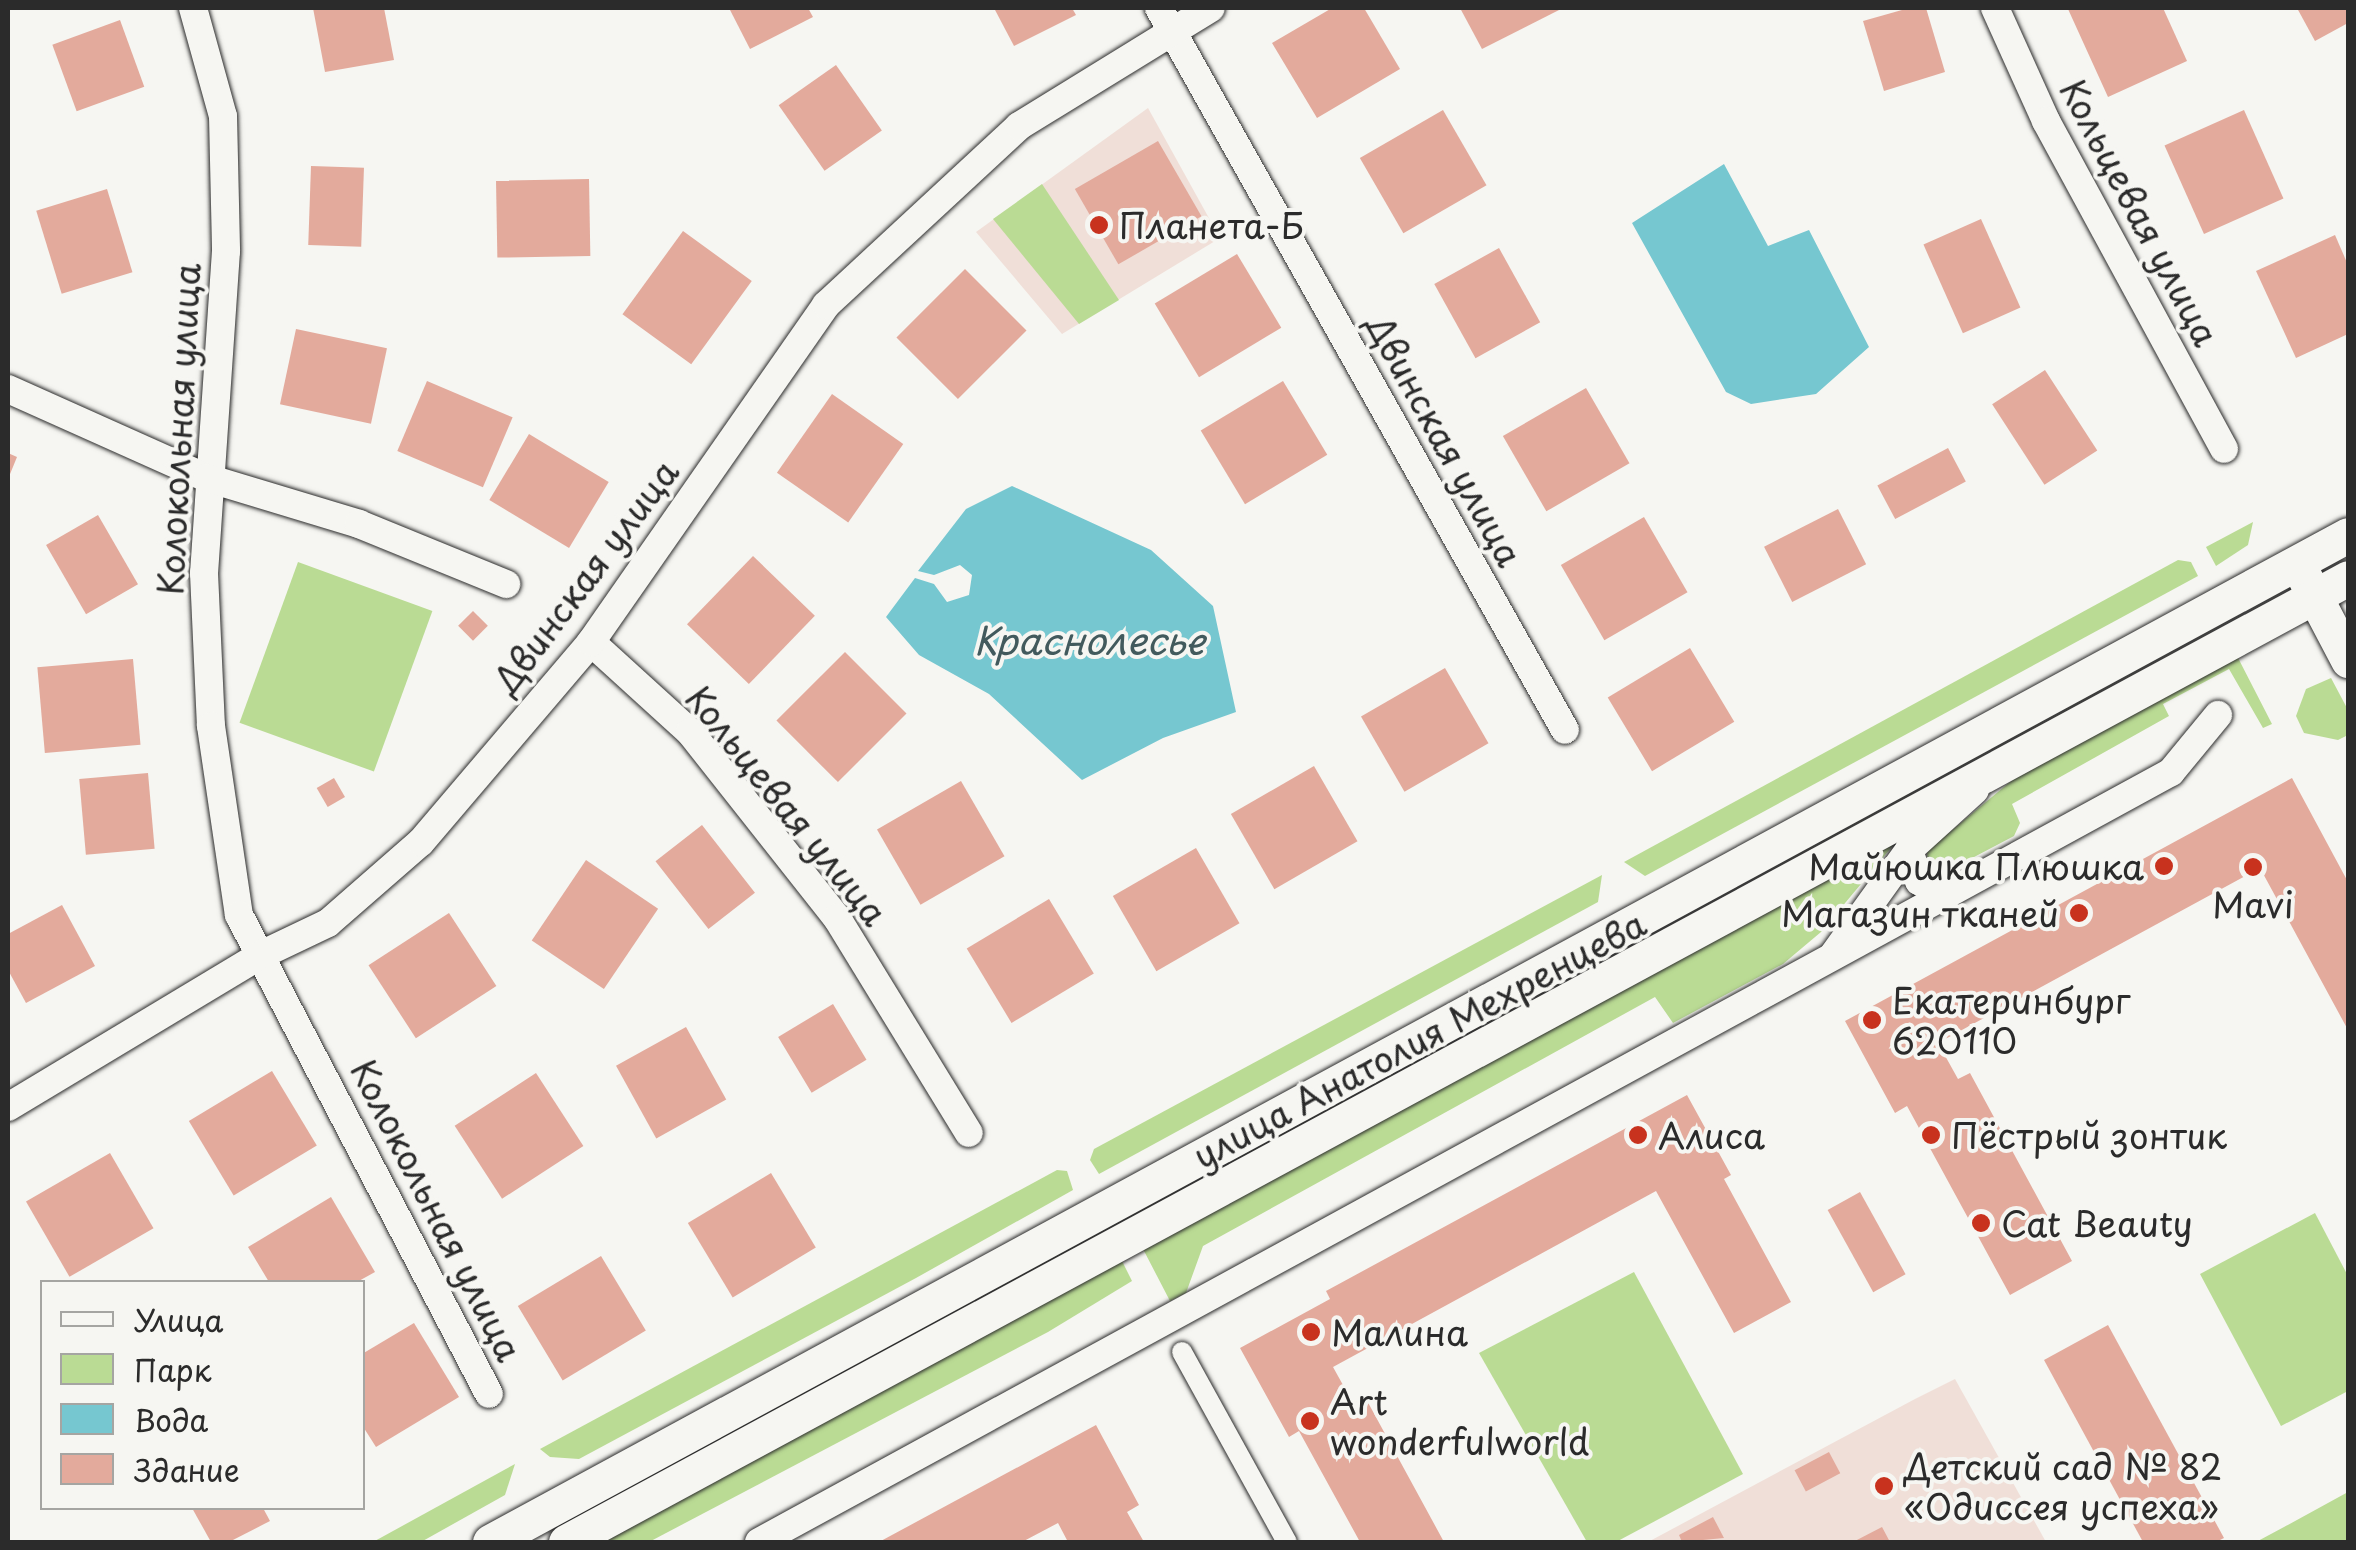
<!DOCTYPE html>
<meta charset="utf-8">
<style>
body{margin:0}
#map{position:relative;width:2356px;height:1550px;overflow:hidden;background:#f6f6f2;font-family:"Playpen Sans",sans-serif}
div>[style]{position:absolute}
.built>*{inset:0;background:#f0dfd8}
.green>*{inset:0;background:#badb94;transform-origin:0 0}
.water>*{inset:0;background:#76c7d0}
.building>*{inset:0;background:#e3aa9c;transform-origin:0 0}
.roads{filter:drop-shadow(0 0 2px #2b2b2b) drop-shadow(0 0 2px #2b2b2b)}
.pedestrian>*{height:20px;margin:-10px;padding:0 10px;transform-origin:10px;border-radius:10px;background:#f6f6f2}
.minor>*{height:28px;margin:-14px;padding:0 14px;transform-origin:14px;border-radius:14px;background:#f6f6f2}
.tertiary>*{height:35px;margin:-17.5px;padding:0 17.5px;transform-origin:17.5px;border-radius:17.5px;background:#f6f6f2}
.dots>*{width:28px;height:28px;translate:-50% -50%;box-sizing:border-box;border:5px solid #f6f6f2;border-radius:50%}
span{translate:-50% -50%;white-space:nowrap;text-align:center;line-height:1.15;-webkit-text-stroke:8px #f6f6f2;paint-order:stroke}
.street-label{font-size:35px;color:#2b2b2b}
.poi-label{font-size:35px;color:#2b2b2b}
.left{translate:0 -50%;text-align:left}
.right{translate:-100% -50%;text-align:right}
.water-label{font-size:38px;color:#425a5d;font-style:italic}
.frame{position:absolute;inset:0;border:10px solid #2b2b2b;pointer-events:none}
.legend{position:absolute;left:40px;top:1280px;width:325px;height:230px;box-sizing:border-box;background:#f6f6f2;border:2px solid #a5a5a2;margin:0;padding:12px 18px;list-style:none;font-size:30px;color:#2b2b2b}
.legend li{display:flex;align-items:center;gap:20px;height:50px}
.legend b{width:50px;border:2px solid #a5a5a2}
</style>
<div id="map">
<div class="built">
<i style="clip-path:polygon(1148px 108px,1220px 238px,1062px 334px,976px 232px)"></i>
<i style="clip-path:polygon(1955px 1379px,2046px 1542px,1648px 1542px,1915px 1399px)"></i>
</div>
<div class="green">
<i style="clip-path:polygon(1042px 184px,1119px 300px,1079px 324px,993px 219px)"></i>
<i style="clip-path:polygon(2253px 522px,2248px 545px,2216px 566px,2206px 547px)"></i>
<i style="clip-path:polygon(2178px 560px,2191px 562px,2198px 576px,1645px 876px,1624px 862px)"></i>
<i style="left:298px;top:562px;width:143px;height:171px;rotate:20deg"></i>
<i style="clip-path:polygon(2235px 652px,2272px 724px,2263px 728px,2229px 669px,2163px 704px,2169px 716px,2012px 804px,2020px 823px,2014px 836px,1938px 876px,1928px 871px,1927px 851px,2046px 752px)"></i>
<i style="clip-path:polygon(2331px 678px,2348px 710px,2348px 735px,2338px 740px,2304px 733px,2296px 716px,2306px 689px)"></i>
<i style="clip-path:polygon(1905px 831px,1821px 932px,1783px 964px,1673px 1023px,1655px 997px,1203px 1246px,1186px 1293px,1170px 1301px,1143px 1249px)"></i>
<i style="clip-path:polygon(1602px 875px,1598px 902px,1099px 1174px,1090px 1160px,1094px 1149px)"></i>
<i style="clip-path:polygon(1057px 1170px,1067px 1171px,1073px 1190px,916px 1278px,579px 1459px,550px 1457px,540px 1449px)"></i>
<i style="clip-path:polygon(2315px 1213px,2348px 1276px,2348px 1391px,2281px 1426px,2200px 1274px)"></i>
<i style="clip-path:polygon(1122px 1261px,1132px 1281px,1048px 1332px,649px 1542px,604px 1542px)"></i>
<i style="clip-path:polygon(1634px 1272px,1743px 1474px,1616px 1542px,1587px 1542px,1479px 1353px)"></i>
<i style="clip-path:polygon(515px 1464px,505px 1495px,421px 1542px,373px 1542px)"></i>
<i style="clip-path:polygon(2348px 1492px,2348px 1542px,2256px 1542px,2284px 1527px)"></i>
</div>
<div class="water">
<i style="clip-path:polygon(1724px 164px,1768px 246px,1809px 230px,1869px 347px,1816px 394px,1751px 404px,1726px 392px,1632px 223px)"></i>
<i style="clip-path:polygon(1012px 486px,1151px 550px,1213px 606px,1236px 712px,1163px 738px,1082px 780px,989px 694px,919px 655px,886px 617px,915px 578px,934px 584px,947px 602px,969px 595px,972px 575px,960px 565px,934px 575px,918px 571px,966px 509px)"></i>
</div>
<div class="building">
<i style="clip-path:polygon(313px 8px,384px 8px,394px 60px,325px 72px)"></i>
<i style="clip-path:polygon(729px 8px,808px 8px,813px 17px,750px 49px)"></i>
<i style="clip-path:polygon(994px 8px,1072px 8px,1076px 15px,1014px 46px)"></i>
<i style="clip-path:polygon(1332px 8px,1364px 8px,1400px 69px,1317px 118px,1272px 43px)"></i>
<i style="clip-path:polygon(1460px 8px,1563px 8px,1482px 49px)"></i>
<i style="clip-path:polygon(1909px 8px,1926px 8px,1945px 72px,1884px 91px,1863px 21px)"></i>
<i style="clip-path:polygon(2163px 8px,2187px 61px,2108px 97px,2068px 9px)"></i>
<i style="clip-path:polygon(2297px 8px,2348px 8px,2348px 23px,2315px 41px)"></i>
<i style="left:120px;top:20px;width:71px;height:72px;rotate:70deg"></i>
<i style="left:836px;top:65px;width:80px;height:70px;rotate:55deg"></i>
<i style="left:1443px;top:110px;width:87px;height:96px;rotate:60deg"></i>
<i style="left:2244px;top:110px;width:97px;height:87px;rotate:66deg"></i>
<i style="left:1158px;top:141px;width:87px;height:96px;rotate:60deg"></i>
<i style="left:311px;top:166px;width:53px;height:79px;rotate:2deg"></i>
<i style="left:589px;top:179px;width:77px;height:93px;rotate:89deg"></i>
<i style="left:107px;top:189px;width:87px;height:74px;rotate:73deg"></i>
<i style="left:1981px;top:219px;width:97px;height:63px;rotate:66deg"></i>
<i style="left:683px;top:231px;width:85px;height:103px;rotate:36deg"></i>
<i style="clip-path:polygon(2335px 235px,2348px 265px,2348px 334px,2296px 358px,2256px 271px)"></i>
<i style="left:1499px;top:248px;width:85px;height:74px;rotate:61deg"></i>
<i style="left:1237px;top:254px;width:86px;height:96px;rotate:59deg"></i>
<i style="left:965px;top:269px;width:87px;height:97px;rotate:45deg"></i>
<i style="left:296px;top:329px;width:93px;height:77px;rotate:12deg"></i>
<i style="left:2045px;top:370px;width:96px;height:63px;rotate:57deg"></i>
<i style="left:427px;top:381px;width:93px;height:76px;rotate:23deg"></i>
<i style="left:1283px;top:381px;width:86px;height:96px;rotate:59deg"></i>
<i style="left:1586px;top:388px;width:87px;height:96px;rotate:60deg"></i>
<i style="left:832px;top:394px;width:87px;height:96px;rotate:35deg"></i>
<i style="left:529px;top:434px;width:93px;height:77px;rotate:31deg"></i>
<i style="left:1948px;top:448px;width:38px;height:80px;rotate:62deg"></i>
<i style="clip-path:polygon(8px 453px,17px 457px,8px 479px)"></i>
<i style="left:1838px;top:509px;width:62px;height:83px;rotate:63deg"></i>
<i style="left:98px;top:515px;width:80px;height:60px;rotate:60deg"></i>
<i style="left:1644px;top:517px;width:87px;height:96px;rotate:60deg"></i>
<i style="left:753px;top:556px;width:86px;height:95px;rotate:44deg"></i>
<i style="left:473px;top:611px;width:21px;height:21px;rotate:45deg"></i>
<i style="left:1690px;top:648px;width:86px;height:96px;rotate:59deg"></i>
<i style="left:845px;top:652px;width:87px;height:97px;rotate:45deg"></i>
<i style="left:133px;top:659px;width:86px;height:96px;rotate:85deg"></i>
<i style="left:1445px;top:668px;width:87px;height:97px;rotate:60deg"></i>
<i style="left:1314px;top:766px;width:87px;height:96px;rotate:60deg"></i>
<i style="left:148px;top:773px;width:76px;height:69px;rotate:85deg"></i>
<i style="left:334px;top:778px;width:22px;height:20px;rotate:60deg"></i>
<i style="clip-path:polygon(2292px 778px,2348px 882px,2348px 1030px,2260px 868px,1938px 1043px,1958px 1079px,1970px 1073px,2072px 1261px,2010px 1295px,1907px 1106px,1895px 1113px,1845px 1021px)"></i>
<i style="left:961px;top:781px;width:87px;height:97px;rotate:60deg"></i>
<i style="left:702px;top:825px;width:86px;height:59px;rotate:52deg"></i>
<i style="left:1196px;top:848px;width:87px;height:96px;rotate:60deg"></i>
<i style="left:586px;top:860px;width:87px;height:97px;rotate:34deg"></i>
<i style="left:1049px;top:899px;width:87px;height:96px;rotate:59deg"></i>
<i style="clip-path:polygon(62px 905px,95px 966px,26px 1003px,8px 970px,8px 934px)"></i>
<i style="left:449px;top:913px;width:87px;height:96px;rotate:57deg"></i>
<i style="left:833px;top:1004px;width:65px;height:64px;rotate:59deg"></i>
<i style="left:686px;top:1027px;width:83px;height:80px;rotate:61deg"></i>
<i style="left:272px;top:1071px;width:87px;height:97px;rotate:59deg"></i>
<i style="left:536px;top:1073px;width:87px;height:97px;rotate:57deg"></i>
<i style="clip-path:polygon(1687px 1095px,1731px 1175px,1724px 1179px,1791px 1302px,1734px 1333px,1656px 1191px,1333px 1367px,1353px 1403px,1365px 1397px,1444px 1542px,1360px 1542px,1299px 1431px,1289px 1437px,1240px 1348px,1330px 1299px,1326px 1291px)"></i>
<i style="left:110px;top:1153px;width:87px;height:97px;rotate:60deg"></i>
<i style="left:771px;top:1173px;width:87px;height:97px;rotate:59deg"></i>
<i style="left:1860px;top:1192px;width:94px;height:37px;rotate:61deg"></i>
<i style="clip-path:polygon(331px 1197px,375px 1272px,357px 1282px,269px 1282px,248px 1247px)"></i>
<i style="left:601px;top:1256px;width:87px;height:97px;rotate:59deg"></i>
<i style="clip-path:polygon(414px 1323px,459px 1397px,376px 1447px,362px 1425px,362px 1354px)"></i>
<i style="clip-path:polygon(2108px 1325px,2224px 1538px,2216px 1542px,2143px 1542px,2044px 1360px)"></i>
<i style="clip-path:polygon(1096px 1425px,1139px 1505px,1127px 1512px,1144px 1542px,1068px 1542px,1058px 1523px,1022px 1542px,879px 1542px)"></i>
<i style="left:1829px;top:1452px;width:24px;height:39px;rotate:62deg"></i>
<i style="clip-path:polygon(192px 1508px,263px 1508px,270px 1521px,229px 1542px,211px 1542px)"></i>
<i style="clip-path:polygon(1713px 1517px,1724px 1538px,1682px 1542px,1679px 1535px)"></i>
<i style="clip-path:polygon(1882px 1527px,1890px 1542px,1853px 1542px)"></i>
</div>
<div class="roads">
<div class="pedestrian">
<i style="left:1182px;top:1352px;width:217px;rotate:61.1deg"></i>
</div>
<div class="minor">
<i style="left:193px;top:8px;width:112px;rotate:74.5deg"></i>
<i style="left:223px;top:116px;width:135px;rotate:88.7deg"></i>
<i style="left:226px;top:251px;width:323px;rotate:93.9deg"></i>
<i style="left:204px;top:573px;width:153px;rotate:87.4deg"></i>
<i style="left:211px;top:726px;width:191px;rotate:81.6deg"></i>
<i style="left:239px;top:915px;width:540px;rotate:62.44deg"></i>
<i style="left:1159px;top:8px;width:828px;rotate:60.65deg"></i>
<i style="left:1995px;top:8px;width:124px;rotate:65.7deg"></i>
<i style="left:2046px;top:121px;width:373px;rotate:61.5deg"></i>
<i style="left:8px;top:389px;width:218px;rotate:24.1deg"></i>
<i style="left:207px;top:478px;width:159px;rotate:16.8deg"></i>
<i style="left:359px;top:524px;width:159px;rotate:22.2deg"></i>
<i style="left:591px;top:642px;width:134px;rotate:42.3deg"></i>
<i style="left:690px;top:732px;width:237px;rotate:51.7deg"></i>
<i style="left:837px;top:918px;width:252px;rotate:58.5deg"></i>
<i style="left:1909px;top:850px;width:33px;rotate:72deg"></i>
<i style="left:1919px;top:881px;width:31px;rotate:31deg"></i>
<i style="left:1834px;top:954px;width:128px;rotate:-54.2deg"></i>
<i style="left:1909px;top:850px;width:89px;rotate:-42.3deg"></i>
<i style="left:8px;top:1107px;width:297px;rotate:-31deg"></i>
<i style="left:263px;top:954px;width:72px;rotate:-25.5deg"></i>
<i style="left:328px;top:923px;width:123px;rotate:-41.1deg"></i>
<i style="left:421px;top:842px;width:262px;rotate:-49.6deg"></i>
<i style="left:591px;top:642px;width:411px;rotate:-55.1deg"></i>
<i style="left:826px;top:305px;width:263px;rotate:-42.8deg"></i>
<i style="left:1019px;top:126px;width:225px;rotate:-31.6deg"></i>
<i style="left:759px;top:1542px;width:1608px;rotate:-28.6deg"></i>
<i style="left:2171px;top:772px;width:74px;rotate:-50.5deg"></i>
</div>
<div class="tertiary">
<i style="left:2305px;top:578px;width:93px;rotate:62.3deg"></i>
<i style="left:490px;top:1542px;width:2113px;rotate:-28.46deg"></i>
<i style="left:566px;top:1542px;width:2026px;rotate:-28.41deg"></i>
</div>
</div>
<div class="dots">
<i style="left:1099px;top:225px;background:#c8321e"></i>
<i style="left:2164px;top:866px;background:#c8321e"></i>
<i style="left:2253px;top:867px;background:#c8321e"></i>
<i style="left:2079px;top:913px;background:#c8321e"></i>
<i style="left:1872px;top:1020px;background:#c8321e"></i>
<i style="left:1638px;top:1135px;background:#c8321e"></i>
<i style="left:1931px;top:1135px;background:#c8321e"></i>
<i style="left:1981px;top:1223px;background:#c8321e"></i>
<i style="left:1311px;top:1332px;background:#c8321e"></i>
<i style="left:1310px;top:1421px;background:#c8321e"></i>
<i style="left:1884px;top:1486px;background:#c8321e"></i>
</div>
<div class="street-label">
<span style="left:2140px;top:212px;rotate:62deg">Кольцевая улица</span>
<span style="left:178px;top:429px;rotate:-87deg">Колокольная улица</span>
<span style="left:1445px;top:440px;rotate:61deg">Двинская улица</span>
<span style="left:585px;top:576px;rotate:-53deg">Двинская улица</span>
<span style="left:787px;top:805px;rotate:51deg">Кольцевая улица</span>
<span style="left:1419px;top:1039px;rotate:-28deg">улица Анатолия Мехренцева</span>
<span style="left:437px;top:1210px;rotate:63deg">Колокольная улица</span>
</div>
<div class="poi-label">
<span class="left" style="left:1119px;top:225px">Планета-Б</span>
<span class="right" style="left:2144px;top:866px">Майюшка Плюшка</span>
<span style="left:2253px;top:904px">Mavi</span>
<span class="right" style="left:2059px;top:913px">Магазин тканей</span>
<span class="left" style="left:1892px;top:1020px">Екатеринбург<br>620110</span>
<span class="left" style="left:1658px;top:1135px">Алиса</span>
<span class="left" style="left:1951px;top:1135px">Пёстрый зонтик</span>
<span class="left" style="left:2001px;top:1223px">Cat Beauty</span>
<span class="left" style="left:1331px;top:1332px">Малина</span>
<span class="left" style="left:1330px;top:1421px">Art<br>wonderfulworld</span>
<span class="left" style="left:1904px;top:1486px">Детский сад № 82<br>«Одиссея успеха»</span>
</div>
<div class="water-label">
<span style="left:1089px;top:640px">Краснолесье</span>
</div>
<div class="frame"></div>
<ul class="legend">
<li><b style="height:12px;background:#f6f6f2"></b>Улица</li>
<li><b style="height:28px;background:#badb94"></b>Парк</li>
<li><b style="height:28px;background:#76c7d0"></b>Вода</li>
<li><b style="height:28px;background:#e3aa9c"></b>Здание</li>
</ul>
</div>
